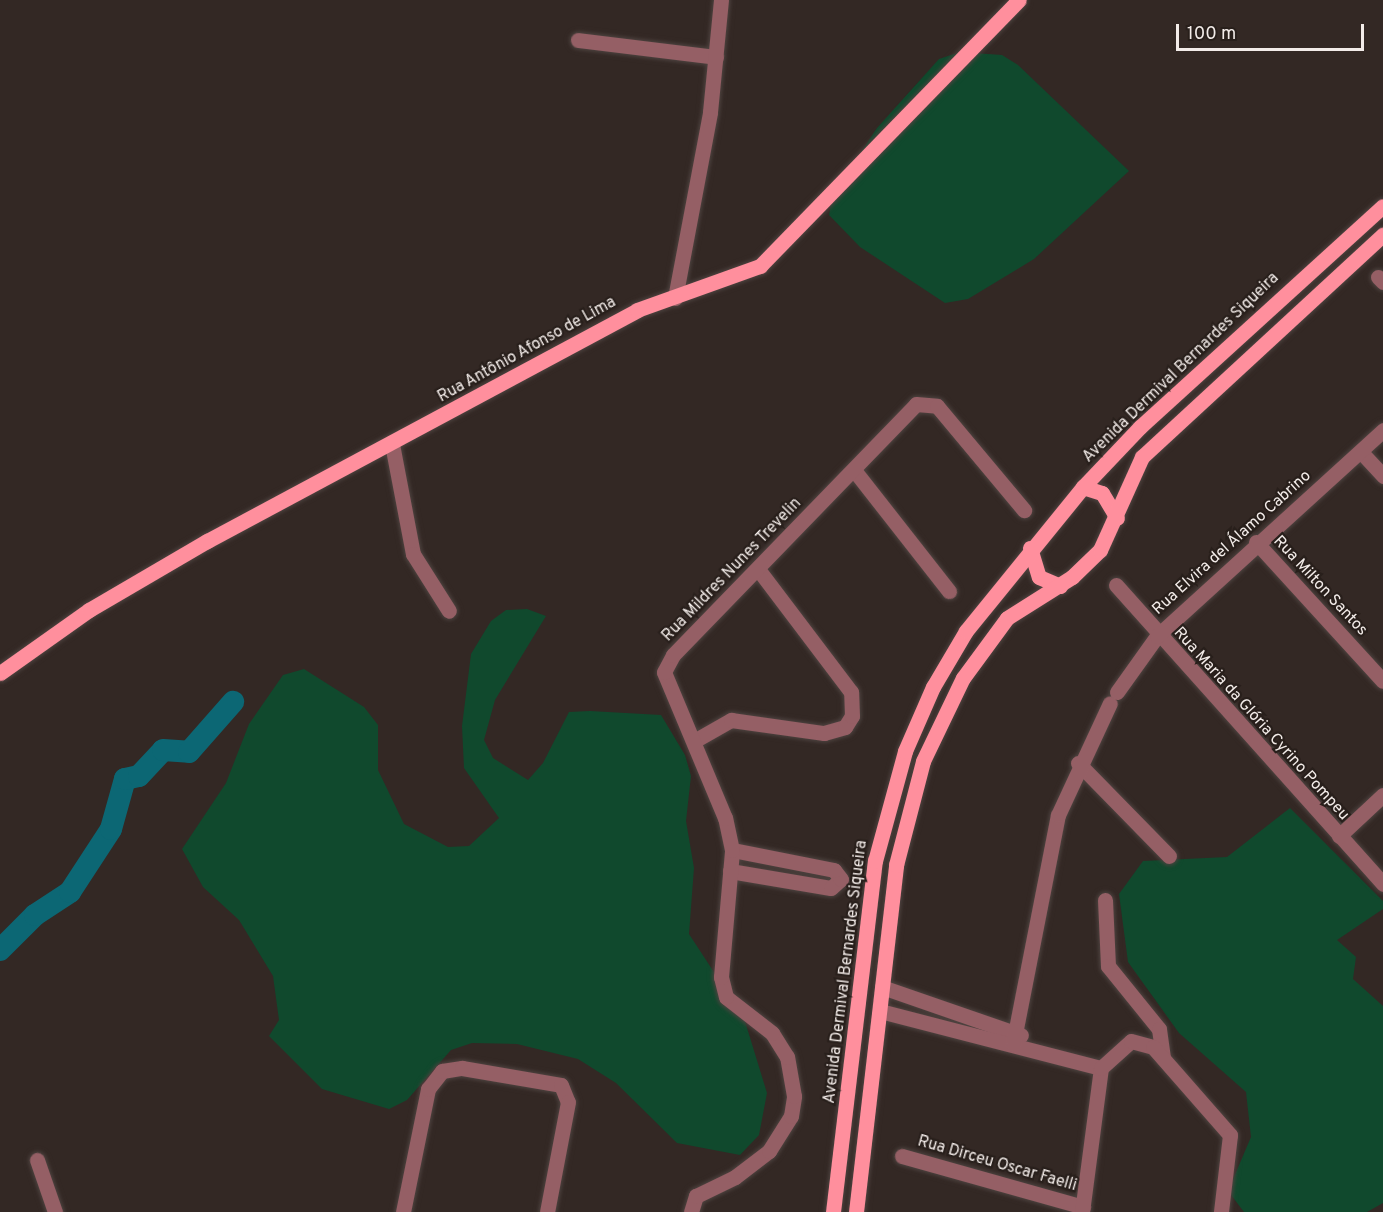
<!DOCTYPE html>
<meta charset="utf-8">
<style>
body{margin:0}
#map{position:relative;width:1383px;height:1212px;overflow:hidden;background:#332824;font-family:Overpass,sans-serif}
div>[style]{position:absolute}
.green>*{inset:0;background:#10492d}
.river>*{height:22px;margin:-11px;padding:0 11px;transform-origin:11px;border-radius:11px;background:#0c6774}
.roads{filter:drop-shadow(0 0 2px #4e4340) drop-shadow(0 0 2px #4e4340)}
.minor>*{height:15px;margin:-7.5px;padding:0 7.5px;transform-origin:7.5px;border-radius:7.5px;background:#955f65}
.major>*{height:15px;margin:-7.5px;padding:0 7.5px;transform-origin:7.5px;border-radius:7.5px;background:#ff8f9d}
span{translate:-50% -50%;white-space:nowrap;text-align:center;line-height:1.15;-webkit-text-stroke:4.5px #281f1b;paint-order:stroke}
.street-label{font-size:16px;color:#f3ece9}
.scale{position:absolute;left:1176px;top:24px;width:188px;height:27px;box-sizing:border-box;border:3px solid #f3ece9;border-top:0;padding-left:8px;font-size:18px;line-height:21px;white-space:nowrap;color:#f3ece9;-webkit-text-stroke:4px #281f1b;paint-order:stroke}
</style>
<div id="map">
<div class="green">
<i style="clip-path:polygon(960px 52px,1002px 55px,1018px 65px,1129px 171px,1034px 259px,968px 299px,945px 303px,860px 247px,829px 215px,833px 194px,877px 128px,939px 59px)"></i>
<i style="clip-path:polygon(527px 609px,546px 616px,495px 700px,484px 740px,493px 758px,528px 780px,543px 763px,569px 712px,590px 711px,661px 715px,685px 755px,691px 776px,686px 821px,694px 868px,689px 934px,744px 1018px,767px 1093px,759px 1135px,740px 1155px,677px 1143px,616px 1083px,578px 1059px,517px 1044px,472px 1043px,451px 1050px,407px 1100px,389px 1109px,322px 1089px,269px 1036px,279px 1020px,273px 976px,239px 920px,203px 887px,182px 849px,226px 783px,249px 724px,283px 675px,304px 669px,364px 707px,378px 725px,378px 770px,404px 824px,448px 847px,469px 846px,499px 818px,464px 768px,462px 726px,471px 654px,491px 621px,506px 610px)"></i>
<i style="clip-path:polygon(1290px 808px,1383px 901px,1383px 909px,1337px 940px,1356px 957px,1353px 979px,1383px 1006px,1383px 1203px,1367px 1212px,1244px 1212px,1228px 1191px,1251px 1137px,1246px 1092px,1179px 1033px,1128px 962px,1119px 894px,1143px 861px,1227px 857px)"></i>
</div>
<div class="river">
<i style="left:0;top:950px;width:49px;rotate:-45deg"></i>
<i style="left:35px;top:915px;width:42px;rotate:-33.3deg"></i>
<i style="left:70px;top:892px;width:75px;rotate:-56.9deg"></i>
<i style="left:111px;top:829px;width:52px;rotate:-74.4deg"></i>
<i style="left:125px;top:779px;width:14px;rotate:-12deg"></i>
<i style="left:139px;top:776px;width:35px;rotate:-47deg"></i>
<i style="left:163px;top:750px;width:26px;rotate:4deg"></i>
<i style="left:189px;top:752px;width:67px;rotate:-48.7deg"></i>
</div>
<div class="roads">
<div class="minor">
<i style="left:578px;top:40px;width:139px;rotate:7deg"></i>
<i style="left:1378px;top:277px;width:7px;rotate:45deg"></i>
<i style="left:675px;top:298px;width:189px;rotate:-79.3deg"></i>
<i style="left:710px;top:112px;width:113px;rotate:-84.4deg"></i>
<i style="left:392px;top:444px;width:112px;rotate:79.2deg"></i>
<i style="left:413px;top:554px;width:67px;rotate:57.7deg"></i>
<i style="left:1361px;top:452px;width:33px;rotate:47deg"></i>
<i style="left:854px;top:470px;width:154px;rotate:51.9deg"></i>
<i style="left:1256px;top:542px;width:188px;rotate:47.6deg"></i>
<i style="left:1116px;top:585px;width:401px;rotate:48.2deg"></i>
<i style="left:1117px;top:692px;width:69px;rotate:-54.5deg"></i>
<i style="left:1157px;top:636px;width:306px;rotate:-42.3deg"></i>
<i style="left:694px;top:741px;width:43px;rotate:-29.6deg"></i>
<i style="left:731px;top:720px;width:94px;rotate:8deg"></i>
<i style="left:824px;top:733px;width:22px;rotate:-16deg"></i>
<i style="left:845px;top:727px;width:13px;rotate:-58deg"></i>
<i style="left:852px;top:716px;width:24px;rotate:-92deg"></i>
<i style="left:851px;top:692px;width:154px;rotate:-127.1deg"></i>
<i style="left:1078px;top:763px;width:130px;rotate:45.6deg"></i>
<i style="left:1339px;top:836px;width:60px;rotate:-43deg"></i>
<i style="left:730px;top:871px;width:102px;rotate:9.6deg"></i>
<i style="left:831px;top:888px;width:13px;rotate:-42deg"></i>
<i style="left:841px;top:879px;width:11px;rotate:-128deg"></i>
<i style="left:834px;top:870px;width:104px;rotate:-168.9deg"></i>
<i style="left:1105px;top:900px;width:66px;rotate:87.4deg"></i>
<i style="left:1108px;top:966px;width:81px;rotate:51deg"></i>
<i style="left:1159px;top:1029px;width:29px;rotate:82deg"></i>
<i style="left:882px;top:987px;width:147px;rotate:19.1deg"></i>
<i style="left:880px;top:1011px;width:228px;rotate:14.5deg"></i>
<i style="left:1013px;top:1044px;width:233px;rotate:-78.9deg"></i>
<i style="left:1058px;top:815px;width:123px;rotate:-65.1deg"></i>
<i style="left:902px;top:1156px;width:188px;rotate:15.7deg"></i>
<i style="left:37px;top:1160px;width:55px;rotate:70.9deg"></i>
<i style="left:403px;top:1212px;width:126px;rotate:-78.5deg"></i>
<i style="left:428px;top:1089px;width:23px;rotate:-52deg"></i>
<i style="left:442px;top:1071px;width:20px;rotate:-9deg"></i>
<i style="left:462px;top:1068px;width:100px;rotate:9.7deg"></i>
<i style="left:561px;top:1085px;width:18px;rotate:68deg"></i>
<i style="left:568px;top:1102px;width:112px;rotate:100.8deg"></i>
<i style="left:691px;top:1212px;width:17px;rotate:-73deg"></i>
<i style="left:696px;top:1196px;width:43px;rotate:-26deg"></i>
<i style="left:735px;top:1177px;width:43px;rotate:-37.4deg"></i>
<i style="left:769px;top:1151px;width:41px;rotate:-57.8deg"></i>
<i style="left:791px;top:1116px;width:20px;rotate:-81deg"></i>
<i style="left:794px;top:1096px;width:40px;rotate:-100deg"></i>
<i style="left:787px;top:1057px;width:28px;rotate:-122deg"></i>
<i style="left:772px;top:1033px;width:58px;rotate:-142deg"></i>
<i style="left:726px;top:997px;width:21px;rotate:-104deg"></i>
<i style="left:721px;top:977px;width:127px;rotate:-85deg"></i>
<i style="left:732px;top:850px;width:33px;rotate:-102deg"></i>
<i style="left:725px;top:818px;width:158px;rotate:-112.7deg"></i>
<i style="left:664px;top:672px;width:19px;rotate:-62deg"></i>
<i style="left:673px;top:655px;width:349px;rotate:-45.9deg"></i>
<i style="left:916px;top:404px;width:21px;rotate:5deg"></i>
<i style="left:937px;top:406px;width:136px;rotate:50.1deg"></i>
<i style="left:1082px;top:1212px;width:145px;rotate:-82.5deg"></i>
<i style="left:1101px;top:1068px;width:40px;rotate:-42deg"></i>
<i style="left:1131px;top:1041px;width:23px;rotate:15deg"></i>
<i style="left:1153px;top:1047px;width:117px;rotate:48.8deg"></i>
<i style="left:1230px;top:1135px;width:78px;rotate:96.7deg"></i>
</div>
<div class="major">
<i style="left:1083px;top:487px;width:20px;rotate:18deg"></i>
<i style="left:1102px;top:493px;width:29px;rotate:59deg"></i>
<i style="left:1030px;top:548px;width:30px;rotate:73deg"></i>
<i style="left:1039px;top:577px;width:23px;rotate:23deg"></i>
<i style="left:0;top:673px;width:109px;rotate:-35.3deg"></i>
<i style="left:89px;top:610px;width:137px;rotate:-30.3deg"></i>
<i style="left:207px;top:541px;width:488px;rotate:-28.2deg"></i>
<i style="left:637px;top:310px;width:131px;rotate:-19.7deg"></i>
<i style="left:760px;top:266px;width:371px;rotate:-45.8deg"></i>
<i style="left:833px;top:1212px;width:354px;rotate:-83.2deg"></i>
<i style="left:875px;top:861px;width:114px;rotate:-74.7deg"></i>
<i style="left:905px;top:751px;width:70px;rotate:-66.4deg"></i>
<i style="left:933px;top:687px;width:65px;rotate:-59.5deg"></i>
<i style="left:966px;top:631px;width:186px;rotate:-50.9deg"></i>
<i style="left:1083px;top:487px;width:83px;rotate:-46.5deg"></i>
<i style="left:1140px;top:427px;width:328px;rotate:-42.3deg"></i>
<i style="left:856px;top:1212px;width:349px;rotate:-83.4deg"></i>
<i style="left:896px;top:865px;width:107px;rotate:-75.4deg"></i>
<i style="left:923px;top:761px;width:92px;rotate:-64.3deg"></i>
<i style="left:963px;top:678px;width:74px;rotate:-53.7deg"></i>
<i style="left:1007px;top:618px;width:77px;rotate:-32.2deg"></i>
<i style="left:1072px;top:577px;width:39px;rotate:-44deg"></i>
<i style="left:1100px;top:550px;width:102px;rotate:-65.7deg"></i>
<i style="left:1142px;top:457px;width:328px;rotate:-42.7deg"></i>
</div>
</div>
<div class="street-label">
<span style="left:527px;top:350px;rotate:-29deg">Rua Antônio Afonso de Lima</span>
<span style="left:1181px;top:368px;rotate:-44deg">Avenida Dermival Bernardes Siqueira</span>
<span style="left:1232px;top:543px;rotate:-42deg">Rua Elvira del Álamo Cabrino</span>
<span style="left:732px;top:570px;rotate:-46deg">Rua Mildres Nunes Trevelin</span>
<span style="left:1320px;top:586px;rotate:47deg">Rua Milton Santos</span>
<span style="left:1261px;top:724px;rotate:48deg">Rua Maria da Glória Cyrino Pompeu</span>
<span style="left:846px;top:972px;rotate:-83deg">Avenida Dermival Bernardes Siqueira</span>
<span style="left:997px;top:1164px;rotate:16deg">Rua Dirceu Oscar Faelli</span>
</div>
<div class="scale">100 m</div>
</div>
